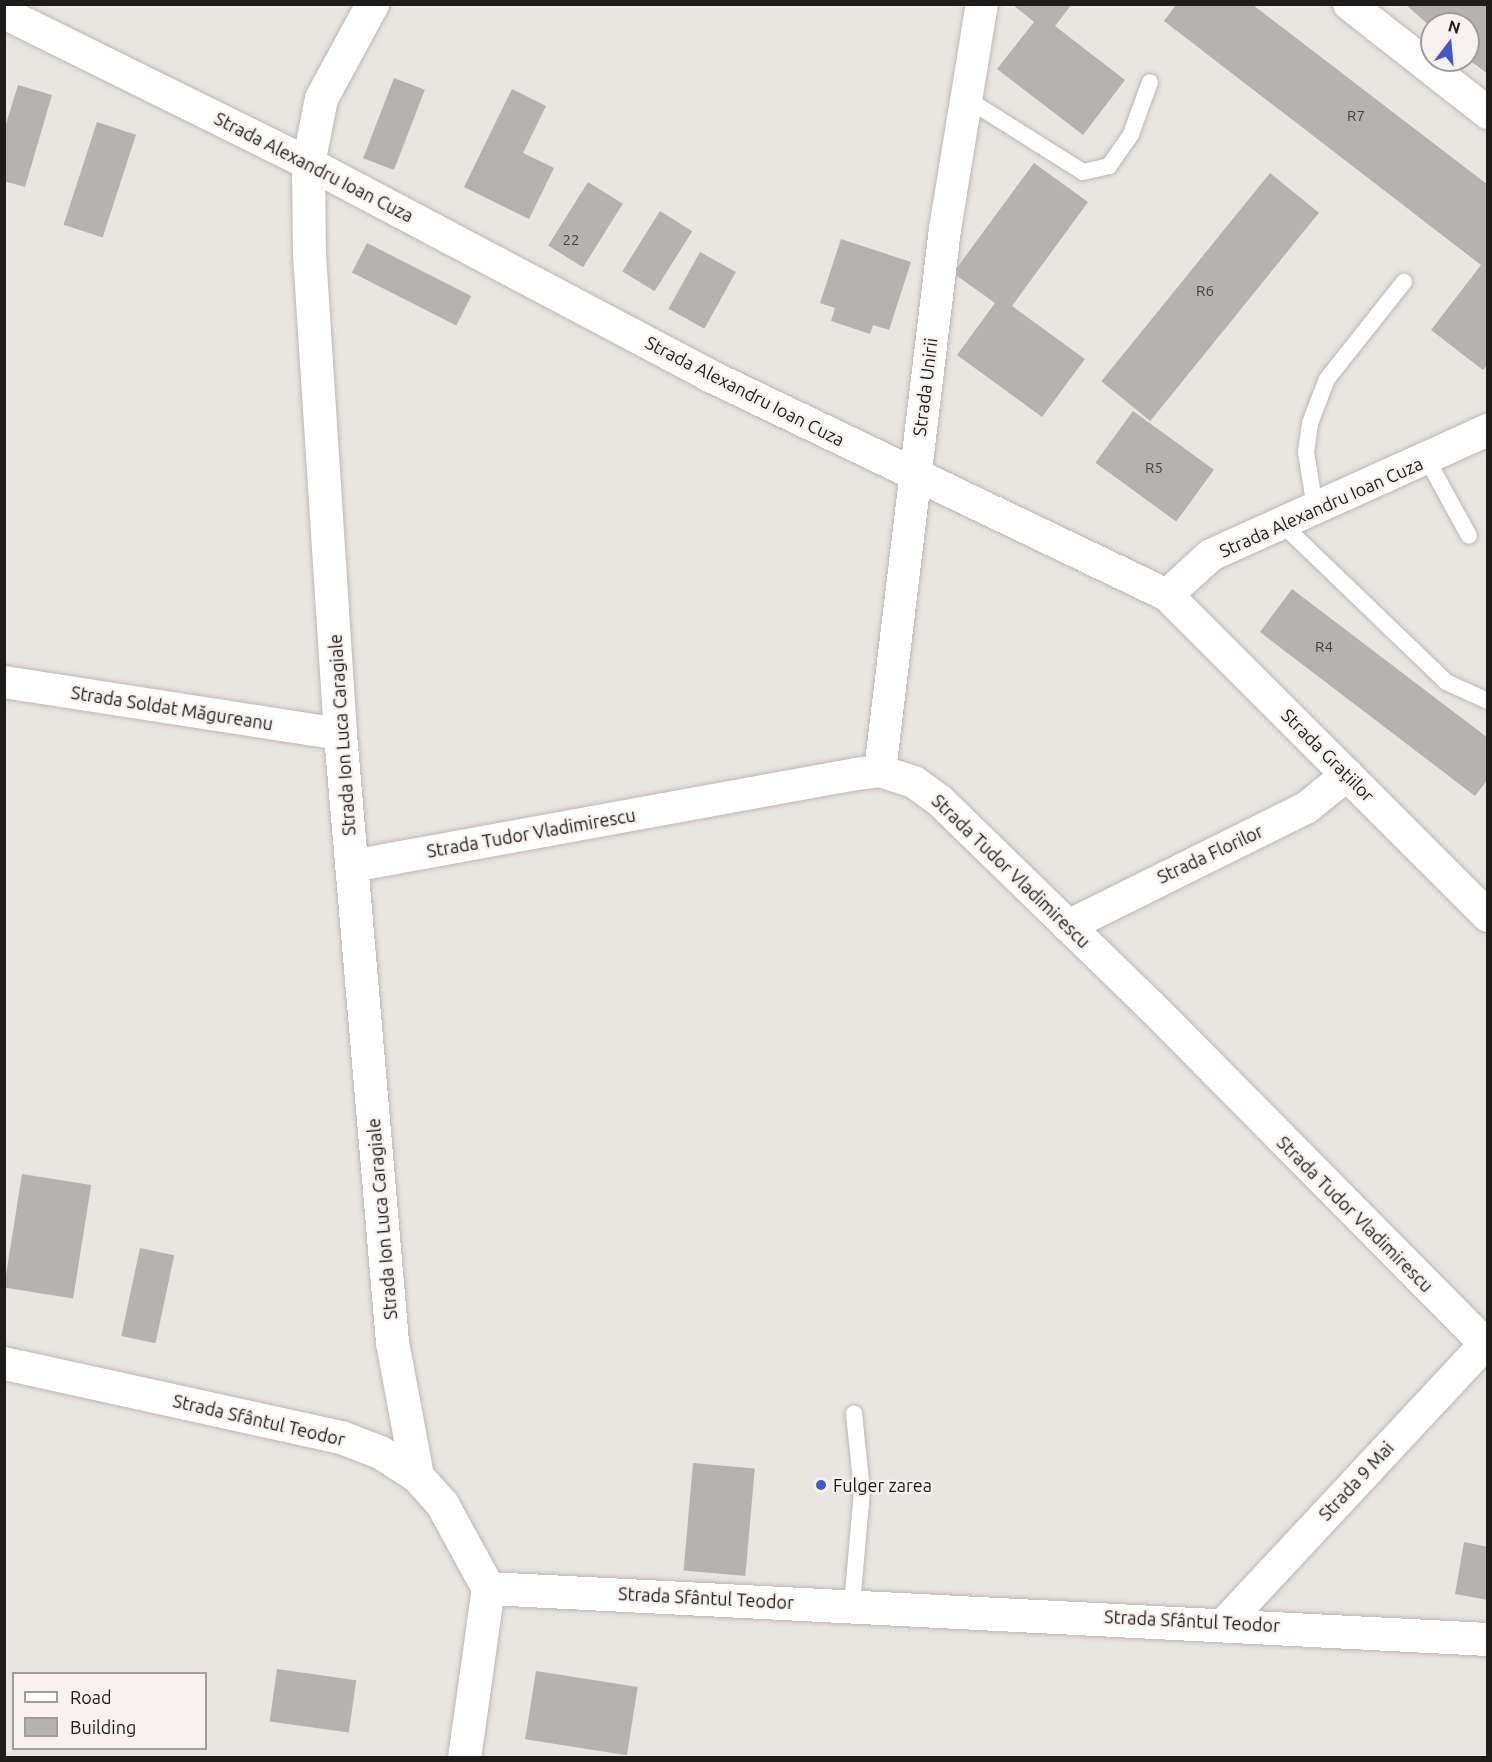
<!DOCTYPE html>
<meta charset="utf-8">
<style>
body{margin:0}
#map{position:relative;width:1492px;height:1762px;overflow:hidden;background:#e9e5e1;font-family:Ubuntu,sans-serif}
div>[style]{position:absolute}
.building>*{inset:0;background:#b6b2af;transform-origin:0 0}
.roads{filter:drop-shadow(0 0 2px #bdb8b5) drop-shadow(0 0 2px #bdb8b5)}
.service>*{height:16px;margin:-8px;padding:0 8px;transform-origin:8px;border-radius:8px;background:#fff}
.minor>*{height:32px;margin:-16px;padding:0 16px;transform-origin:16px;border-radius:16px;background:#fff}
.tertiary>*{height:33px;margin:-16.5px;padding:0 16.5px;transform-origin:16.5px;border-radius:16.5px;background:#fff}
.secondary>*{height:33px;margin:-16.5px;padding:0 16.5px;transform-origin:16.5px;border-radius:16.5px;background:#fff}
.dots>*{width:16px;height:16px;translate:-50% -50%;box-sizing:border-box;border:3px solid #f7f2ef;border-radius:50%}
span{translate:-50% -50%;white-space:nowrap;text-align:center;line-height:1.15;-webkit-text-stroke:4.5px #f7f2ef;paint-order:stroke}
.number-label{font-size:15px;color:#444240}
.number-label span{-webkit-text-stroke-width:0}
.street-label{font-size:18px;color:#1e1c1b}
.poi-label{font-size:18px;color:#1e1c1b}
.left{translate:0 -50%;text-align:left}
.frame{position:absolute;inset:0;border:6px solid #1e1c1b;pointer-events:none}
.legend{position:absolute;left:12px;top:1672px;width:195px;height:78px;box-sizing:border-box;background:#f7f2ef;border:2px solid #a09c9a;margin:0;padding:8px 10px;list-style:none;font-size:18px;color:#1e1c1b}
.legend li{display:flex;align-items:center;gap:12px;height:30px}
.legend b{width:30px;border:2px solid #a09c9a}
.north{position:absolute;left:1420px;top:12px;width:60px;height:60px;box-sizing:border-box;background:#f7f2ef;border:2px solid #a09c9a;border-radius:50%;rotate:16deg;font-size:16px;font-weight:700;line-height:24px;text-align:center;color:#1e1c1b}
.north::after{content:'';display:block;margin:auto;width:21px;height:27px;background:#4159cc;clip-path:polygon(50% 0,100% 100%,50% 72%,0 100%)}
</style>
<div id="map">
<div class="building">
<i style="clip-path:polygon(1012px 4px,1072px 4px,1055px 26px,1125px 80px,1083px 135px,997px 69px,1034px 22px)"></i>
<i style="clip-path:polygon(1405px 4px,1488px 4px,1488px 74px,1468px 59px,1468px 24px,1432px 24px,1432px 28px)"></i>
<i style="clip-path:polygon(1176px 5px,1253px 5px,1488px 185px,1488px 364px,1483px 370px,1431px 330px,1481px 265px,1164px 21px)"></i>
<i style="left:394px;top:78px;width:33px;height:86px;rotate:21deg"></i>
<i style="clip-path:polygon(18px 85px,52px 95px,25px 187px,4px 181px,4px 130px)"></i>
<i style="clip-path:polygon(512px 89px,546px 106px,523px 153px,554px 168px,529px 219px,464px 187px)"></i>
<i style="left:97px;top:122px;width:41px;height:108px;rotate:18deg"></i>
<i style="clip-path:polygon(1034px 163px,1088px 202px,1012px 306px,1085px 359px,1042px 417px,957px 355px,995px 303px,953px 273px)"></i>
<i style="left:1270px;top:173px;width:63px;height:268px;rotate:39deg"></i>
<i style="left:588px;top:182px;width:41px;height:75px;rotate:32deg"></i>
<i style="left:660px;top:211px;width:38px;height:71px;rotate:32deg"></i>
<i style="clip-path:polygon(841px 239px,911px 262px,889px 330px,873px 325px,870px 334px,831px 321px,835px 308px,820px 303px)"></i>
<i style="left:367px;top:243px;width:117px;height:33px;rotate:27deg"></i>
<i style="left:700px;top:252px;width:41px;height:65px;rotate:29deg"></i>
<i style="left:1133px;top:411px;width:100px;height:64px;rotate:36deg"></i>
<i style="clip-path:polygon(1292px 589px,1488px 738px,1488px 779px,1475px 796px,1260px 632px)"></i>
<i style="left:22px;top:1174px;width:70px;height:115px;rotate:9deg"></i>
<i style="left:140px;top:1248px;width:35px;height:90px;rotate:12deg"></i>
<i style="left:693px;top:1463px;width:62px;height:108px;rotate:5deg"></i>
<i style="clip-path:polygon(1464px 1542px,1488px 1547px,1488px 1600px,1455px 1594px)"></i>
<i style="left:277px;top:1669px;width:80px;height:53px;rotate:8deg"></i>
<i style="left:536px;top:1671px;width:103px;height:69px;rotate:9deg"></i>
</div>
<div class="roads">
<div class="service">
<i style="left:967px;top:99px;width:137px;rotate:32.2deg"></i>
<i style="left:1083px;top:172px;width:27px;rotate:-13deg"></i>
<i style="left:1109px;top:166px;width:39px;rotate:-55deg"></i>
<i style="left:1131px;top:134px;width:55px;rotate:-69.9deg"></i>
<i style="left:1428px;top:461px;width:85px;rotate:61.3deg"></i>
<i style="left:1315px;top:508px;width:57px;rotate:-99.1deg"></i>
<i style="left:1306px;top:452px;width:29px;rotate:-82deg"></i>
<i style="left:1310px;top:423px;width:47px;rotate:-68.9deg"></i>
<i style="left:1327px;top:379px;width:124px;rotate:-51.6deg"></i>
<i style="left:1281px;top:523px;width:229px;rotate:43.9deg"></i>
<i style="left:1446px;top:682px;width:46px;rotate:24.3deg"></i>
<i style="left:852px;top:1605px;width:114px;rotate:-85deg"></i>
<i style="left:862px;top:1491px;width:78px;rotate:-95.9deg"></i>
</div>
<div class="minor">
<i style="left:1349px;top:4px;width:177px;rotate:38.1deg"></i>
<i style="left:4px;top:13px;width:339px;rotate:26.3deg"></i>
<i style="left:308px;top:163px;width:453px;rotate:27.9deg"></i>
<i style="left:708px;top:375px;width:509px;rotate:25.61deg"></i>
<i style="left:1167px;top:595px;width:454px;rotate:45deg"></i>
<i style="left:1167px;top:595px;width:59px;rotate:-42.3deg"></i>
<i style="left:1211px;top:555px;width:304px;rotate:-24.3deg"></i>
<i style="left:4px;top:682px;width:340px;rotate:8.8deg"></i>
<i style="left:880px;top:771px;width:546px;rotate:-83.16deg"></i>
<i style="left:945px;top:229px;width:228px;rotate:-80.7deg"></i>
<i style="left:352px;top:866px;width:512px;rotate:-10.34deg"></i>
<i style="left:856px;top:774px;width:24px;rotate:-7deg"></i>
<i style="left:880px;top:771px;width:36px;rotate:18deg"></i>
<i style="left:914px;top:782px;width:31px;rotate:36deg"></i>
<i style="left:939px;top:800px;width:296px;rotate:44.2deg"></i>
<i style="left:1151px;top:1006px;width:474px;rotate:45.3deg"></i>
<i style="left:1068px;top:926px;width:266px;rotate:-26.4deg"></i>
<i style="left:1306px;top:808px;width:53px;rotate:-38.8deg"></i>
<i style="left:1225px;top:1623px;width:386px;rotate:-47deg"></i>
</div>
<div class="tertiary">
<i style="left:464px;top:1758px;width:172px;rotate:-82deg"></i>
</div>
<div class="secondary">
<i style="left:372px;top:4px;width:107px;rotate:118.5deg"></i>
<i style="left:321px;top:98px;width:66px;rotate:101.3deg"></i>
<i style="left:308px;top:163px;width:91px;rotate:89.4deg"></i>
<i style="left:309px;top:254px;width:481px;rotate:86.3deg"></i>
<i style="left:340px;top:734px;width:610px;rotate:85.11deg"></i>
<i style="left:392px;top:1342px;width:136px;rotate:79.4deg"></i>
<i style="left:4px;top:1363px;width:345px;rotate:12.4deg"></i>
<i style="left:341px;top:1437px;width:42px;rotate:21deg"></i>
<i style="left:380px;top:1452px;width:44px;rotate:33deg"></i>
<i style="left:417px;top:1476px;width:38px;rotate:48deg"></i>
<i style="left:442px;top:1504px;width:96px;rotate:61.3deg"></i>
<i style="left:488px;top:1588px;width:1001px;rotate:2.92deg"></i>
</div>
</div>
<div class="dots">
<i style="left:821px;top:1485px;background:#4159cc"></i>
</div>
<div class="number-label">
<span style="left:1356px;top:116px">R7</span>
<span style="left:571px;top:240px">22</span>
<span style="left:1205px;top:291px">R6</span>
<span style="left:1154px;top:468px">R5</span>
<span style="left:1324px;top:647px">R4</span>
</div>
<div class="street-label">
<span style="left:314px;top:167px;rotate:27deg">Strada Alexandru Ioan Cuza</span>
<span style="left:925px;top:387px;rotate:-83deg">Strada Unirii</span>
<span style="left:745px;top:391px;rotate:27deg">Strada Alexandru Ioan Cuza</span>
<span style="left:1321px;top:507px;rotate:-24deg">Strada Alexandru Ioan Cuza</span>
<span style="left:172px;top:708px;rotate:9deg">Strada Soldat Măgureanu</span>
<span style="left:342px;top:735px;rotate:-94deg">Strada Ion Luca Caragiale</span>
<span style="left:1328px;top:755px;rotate:45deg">Strada Grațiilor</span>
<span style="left:531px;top:833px;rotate:-10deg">Strada Tudor Vladimirescu</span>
<span style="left:1210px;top:854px;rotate:-25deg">Strada Florilor</span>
<span style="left:1011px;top:871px;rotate:44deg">Strada Tudor Vladimirescu</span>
<span style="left:1355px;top:1214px;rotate:45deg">Strada Tudor Vladimirescu</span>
<span style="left:382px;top:1219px;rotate:-95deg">Strada Ion Luca Caragiale</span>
<span style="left:259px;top:1420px;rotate:13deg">Strada Sfântul Teodor</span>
<span style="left:1356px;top:1481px;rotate:-47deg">Strada 9 Mai</span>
<span style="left:706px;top:1598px;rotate:3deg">Strada Sfântul Teodor</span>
<span style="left:1192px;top:1621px;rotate:3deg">Strada Sfântul Teodor</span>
</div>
<div class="poi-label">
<span class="left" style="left:833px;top:1485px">Fulger zarea</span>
</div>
<div class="frame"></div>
<ul class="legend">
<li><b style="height:8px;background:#fff"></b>Road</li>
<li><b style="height:16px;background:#b6b2af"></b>Building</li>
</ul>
<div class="north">N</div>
</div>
